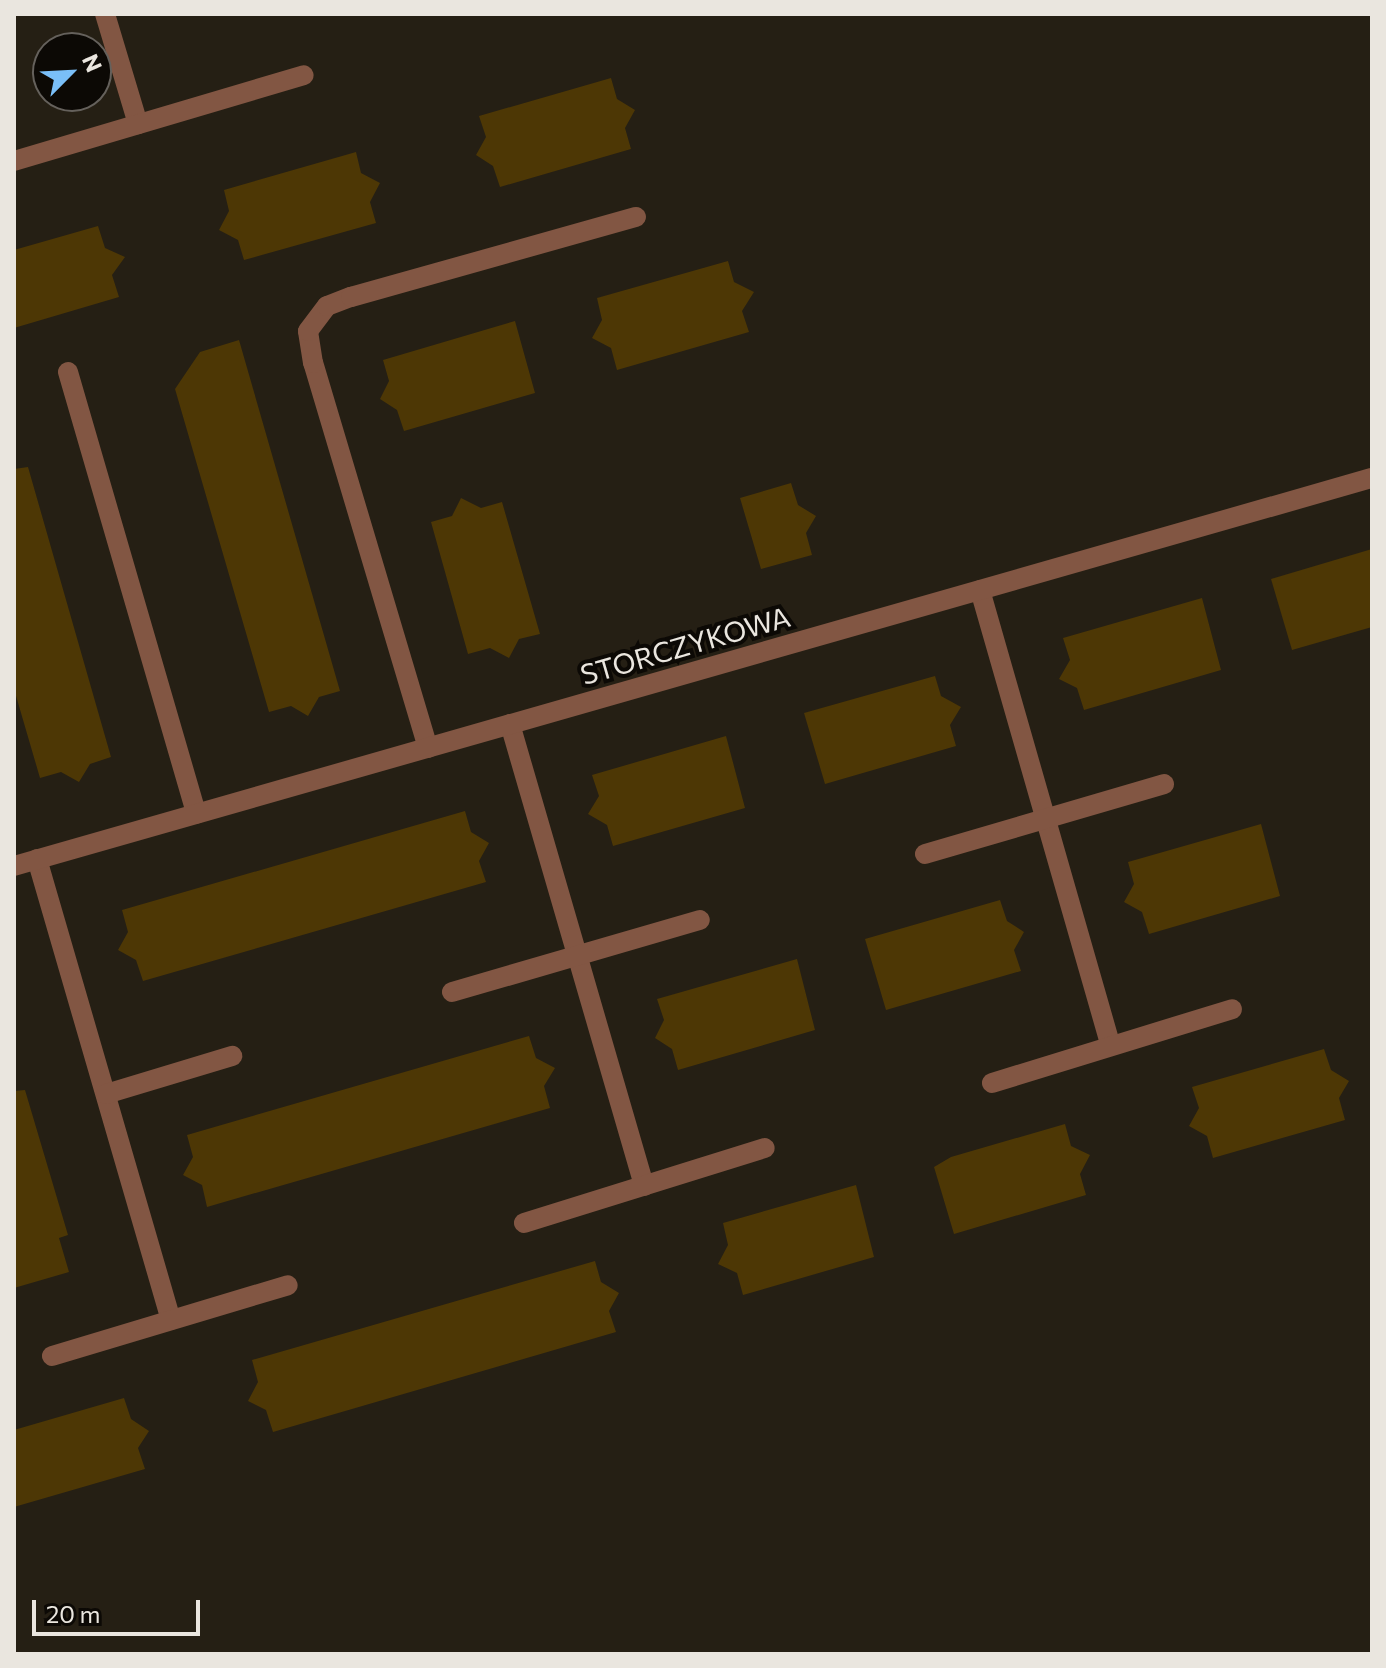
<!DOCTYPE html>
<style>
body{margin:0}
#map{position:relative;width:1386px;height:1668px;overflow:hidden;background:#251f14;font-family:Commissioner,sans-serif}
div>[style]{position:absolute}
.building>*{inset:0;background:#4d3705}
.lane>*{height:20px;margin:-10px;padding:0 10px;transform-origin:10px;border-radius:10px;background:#825643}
.street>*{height:20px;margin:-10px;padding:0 10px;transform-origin:10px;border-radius:10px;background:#825643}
span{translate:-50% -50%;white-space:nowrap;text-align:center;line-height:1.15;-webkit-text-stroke:8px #0c0905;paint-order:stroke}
.street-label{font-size:28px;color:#eae6df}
.frame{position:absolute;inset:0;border:16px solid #eae6df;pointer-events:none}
.north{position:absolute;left:32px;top:32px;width:80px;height:80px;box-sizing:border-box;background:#0c0905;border:2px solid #65615c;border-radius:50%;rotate:66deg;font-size:22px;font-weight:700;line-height:32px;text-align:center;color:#eae6df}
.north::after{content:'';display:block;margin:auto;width:28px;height:36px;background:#7abff8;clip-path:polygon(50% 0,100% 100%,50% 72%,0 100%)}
.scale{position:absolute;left:32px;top:1600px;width:168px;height:36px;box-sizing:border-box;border:4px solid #eae6df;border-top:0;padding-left:10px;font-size:24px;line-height:28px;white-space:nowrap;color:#eae6df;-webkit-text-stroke:6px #0c0905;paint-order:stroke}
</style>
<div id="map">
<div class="building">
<i style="clip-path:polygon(611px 78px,617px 99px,635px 110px,625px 128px,631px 149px,500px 187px,493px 166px,476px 155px,486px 137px,479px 116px)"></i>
<i style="clip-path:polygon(356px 152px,361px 173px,380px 183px,370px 202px,376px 223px,244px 260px,238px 240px,219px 230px,229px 211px,224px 190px)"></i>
<i style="clip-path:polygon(98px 226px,105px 248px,125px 257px,112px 275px,119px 297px,14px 328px,14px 250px)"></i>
<i style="clip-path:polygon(728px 261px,734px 282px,754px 292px,742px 311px,749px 332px,617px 370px,611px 348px,592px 338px,602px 320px,597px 298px)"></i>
<i style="clip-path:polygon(515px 321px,535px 393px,404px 431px,397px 410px,380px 399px,389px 381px,383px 360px)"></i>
<i style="clip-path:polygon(239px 340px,340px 691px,319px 697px,308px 716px,291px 706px,269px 712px,175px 389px,200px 352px)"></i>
<i style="clip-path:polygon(28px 467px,111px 757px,90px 764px,79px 782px,61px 772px,40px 778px,14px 689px,14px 469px)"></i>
<i style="clip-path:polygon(791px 483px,798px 505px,816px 516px,806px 533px,812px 555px,761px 569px,740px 498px)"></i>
<i style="clip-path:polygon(461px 498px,481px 508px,502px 502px,540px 634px,519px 639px,509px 658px,490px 648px,468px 654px,431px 522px,452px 516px)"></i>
<i style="clip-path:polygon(1372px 549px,1372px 627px,1292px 650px,1271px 579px)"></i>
<i style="clip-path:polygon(1202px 598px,1221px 670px,1084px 710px,1077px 688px,1059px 679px,1070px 660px,1063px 638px)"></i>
<i style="clip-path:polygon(935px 676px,941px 696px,961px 707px,950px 725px,956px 746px,825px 784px,804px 713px)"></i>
<i style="clip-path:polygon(726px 736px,745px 808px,613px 846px,607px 825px,588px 814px,599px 796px,592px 775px)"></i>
<i style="clip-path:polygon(465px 811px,471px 832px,489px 843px,479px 861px,486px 882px,143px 981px,136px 960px,118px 950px,128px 932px,122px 910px)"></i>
<i style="clip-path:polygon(1261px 824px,1280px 896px,1149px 934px,1142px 912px,1124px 902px,1134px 884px,1128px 862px)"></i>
<i style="clip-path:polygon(1000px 900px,1007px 921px,1024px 932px,1014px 950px,1021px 971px,886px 1010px,865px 939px)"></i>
<i style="clip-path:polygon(797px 959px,815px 1030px,678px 1070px,672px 1049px,655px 1038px,664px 1020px,657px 999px)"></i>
<i style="clip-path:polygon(529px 1036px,536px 1058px,555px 1068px,544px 1086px,550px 1108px,207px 1207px,202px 1185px,183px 1175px,193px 1157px,187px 1135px)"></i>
<i style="clip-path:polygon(1324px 1049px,1331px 1070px,1349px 1081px,1339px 1098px,1345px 1120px,1213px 1158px,1207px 1136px,1189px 1126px,1199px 1108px,1192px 1087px)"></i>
<i style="clip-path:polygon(25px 1090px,68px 1235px,59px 1238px,69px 1272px,14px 1288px,14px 1091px)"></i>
<i style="clip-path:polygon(1065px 1124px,1071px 1146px,1090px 1155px,1080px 1174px,1086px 1195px,954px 1234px,934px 1167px,951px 1157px)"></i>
<i style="clip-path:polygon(856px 1185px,874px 1257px,743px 1295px,737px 1273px,718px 1264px,728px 1245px,723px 1223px)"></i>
<i style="clip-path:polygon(595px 1261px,601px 1282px,619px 1293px,609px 1311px,616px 1332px,273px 1432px,266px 1410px,248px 1401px,258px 1382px,252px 1360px)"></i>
<i style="clip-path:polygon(124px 1398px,131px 1419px,149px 1431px,138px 1448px,145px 1469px,14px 1507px,14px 1430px)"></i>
</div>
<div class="lane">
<i style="left:105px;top:14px;width:115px;rotate:73.3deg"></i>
<i style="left:68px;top:372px;width:460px;rotate:73.8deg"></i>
<i style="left:980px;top:590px;width:474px;rotate:74deg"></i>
<i style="left:510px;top:724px;width:481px;rotate:73.8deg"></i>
<i style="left:428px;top:748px;width:402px;rotate:-106.6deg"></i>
<i style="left:313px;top:363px;width:32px;rotate:-99deg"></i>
<i style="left:308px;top:331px;width:31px;rotate:-53deg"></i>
<i style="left:327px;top:306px;width:26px;rotate:-21deg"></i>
<i style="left:351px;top:297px;width:296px;rotate:-15.7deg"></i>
<i style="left:925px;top:854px;width:249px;rotate:-16.3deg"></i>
<i style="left:37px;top:859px;width:480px;rotate:73.8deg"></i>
<i style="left:452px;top:992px;width:258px;rotate:-16.2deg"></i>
<i style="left:992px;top:1083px;width:251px;rotate:-17.1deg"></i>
<i style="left:106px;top:1094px;width:132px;rotate:-16.8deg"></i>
<i style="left:524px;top:1223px;width:252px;rotate:-17.3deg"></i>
<i style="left:52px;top:1356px;width:246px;rotate:-16.7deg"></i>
</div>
<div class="street">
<i style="left:14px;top:161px;width:302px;rotate:-16.5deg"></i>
<i style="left:14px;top:866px;width:1412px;rotate:-15.95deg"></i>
</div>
<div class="street-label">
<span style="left:685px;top:645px;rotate:-16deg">STORCZYKOWA</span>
</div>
<div class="frame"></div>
<div class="north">N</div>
<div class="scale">20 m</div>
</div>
